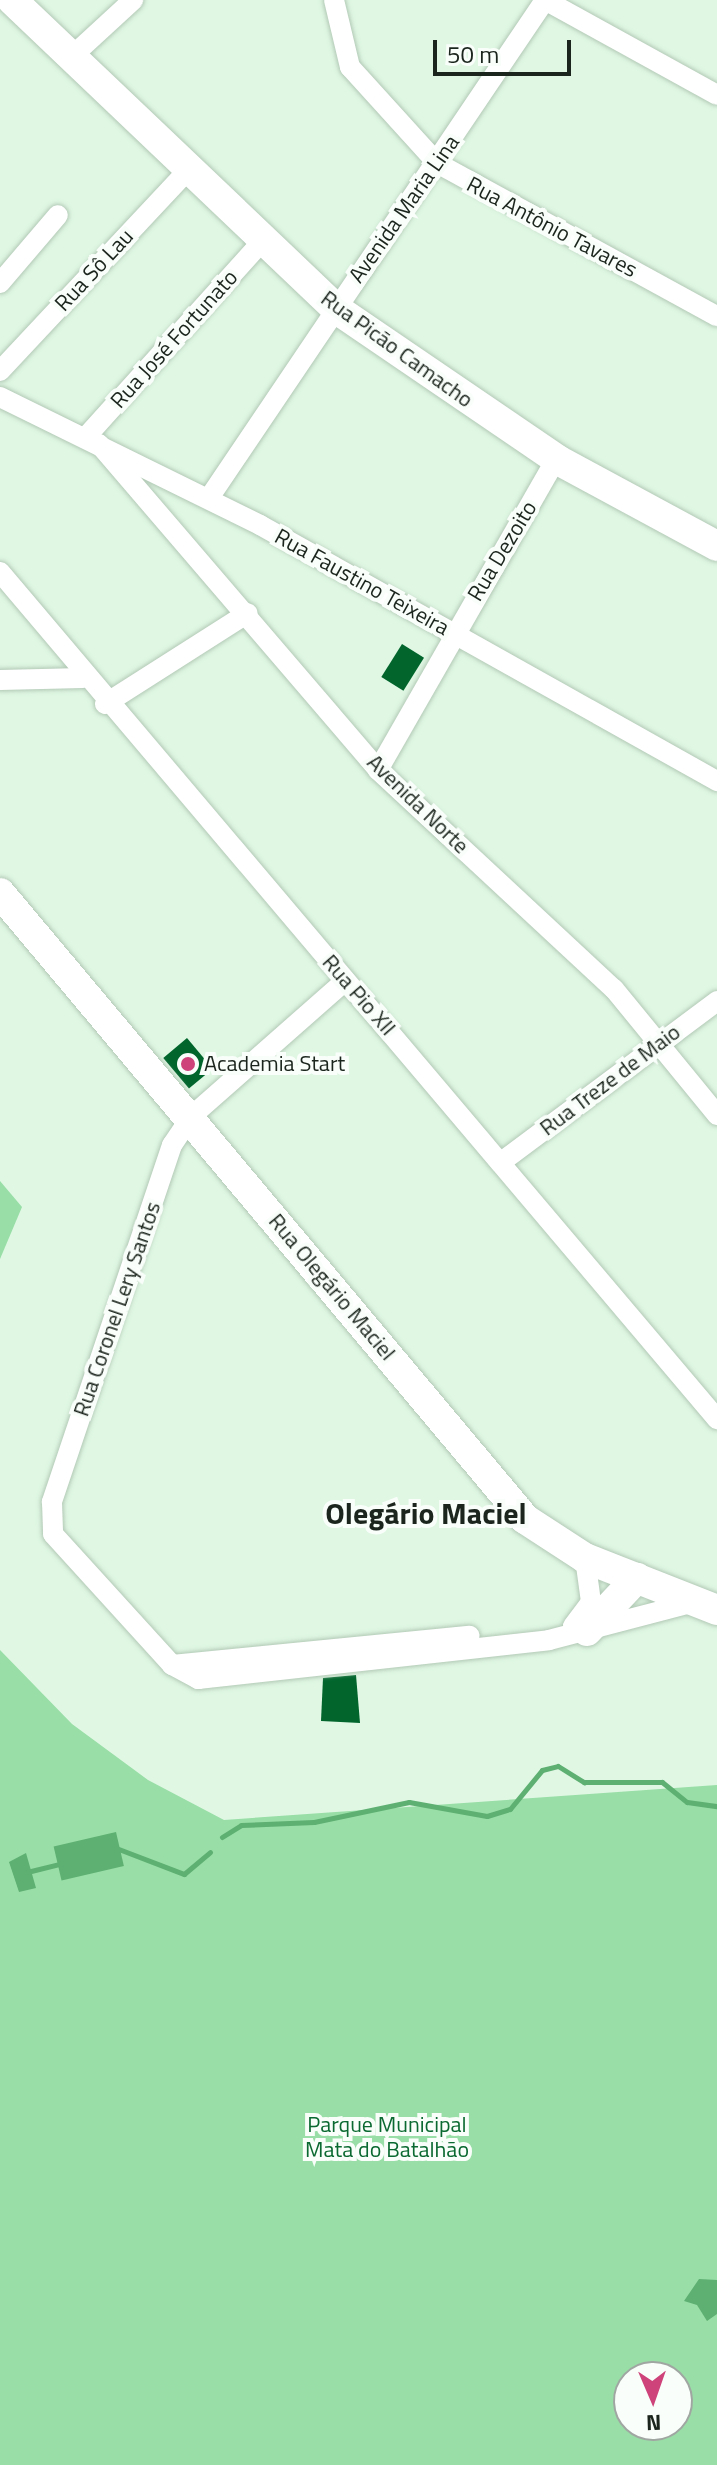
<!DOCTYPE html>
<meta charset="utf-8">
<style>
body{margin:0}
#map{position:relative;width:717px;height:2465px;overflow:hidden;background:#dff7e3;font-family:"Titillium Web",sans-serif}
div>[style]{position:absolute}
.green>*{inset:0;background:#98dea6}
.water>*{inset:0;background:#5eaf72;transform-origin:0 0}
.stream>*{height:5px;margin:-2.5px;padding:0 2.5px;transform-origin:2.5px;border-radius:2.5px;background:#5eaf72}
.building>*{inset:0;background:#01652c;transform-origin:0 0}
.roads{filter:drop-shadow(0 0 2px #b2c9b6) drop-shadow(0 0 2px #b2c9b6)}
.street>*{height:20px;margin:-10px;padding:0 10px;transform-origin:10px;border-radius:10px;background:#fff}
.secondary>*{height:30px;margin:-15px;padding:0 15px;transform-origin:15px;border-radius:15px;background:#fff}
.dots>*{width:22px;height:22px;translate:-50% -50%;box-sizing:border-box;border:4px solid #f9fefa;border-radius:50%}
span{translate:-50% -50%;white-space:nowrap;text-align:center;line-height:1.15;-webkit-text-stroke:8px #f9fefa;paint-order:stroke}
.street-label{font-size:22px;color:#1b241d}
.poi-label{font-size:22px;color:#1b241d}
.left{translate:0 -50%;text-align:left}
.park-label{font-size:22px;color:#0a6930}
.district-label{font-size:30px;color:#1b241d;font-weight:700}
.north{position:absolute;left:613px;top:2361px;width:80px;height:80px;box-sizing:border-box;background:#f9fefa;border:2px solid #a0a7a2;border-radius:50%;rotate:178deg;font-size:22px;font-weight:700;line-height:32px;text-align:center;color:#1b241d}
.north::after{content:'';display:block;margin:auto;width:28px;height:36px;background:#ce437a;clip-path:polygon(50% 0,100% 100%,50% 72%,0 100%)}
.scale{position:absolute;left:433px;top:40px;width:138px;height:36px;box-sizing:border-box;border:4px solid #1b241d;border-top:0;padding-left:10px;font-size:24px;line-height:28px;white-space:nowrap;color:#1b241d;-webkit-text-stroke:6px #f9fefa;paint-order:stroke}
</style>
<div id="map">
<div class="green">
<i style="clip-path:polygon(0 1181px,22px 1207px,0 1259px)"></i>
<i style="clip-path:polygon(evenodd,0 1650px,72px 1724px,148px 1780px,224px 1820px,717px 1785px,717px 2465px,0 2465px,0 1650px,629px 2377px,677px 2377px,677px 2425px,629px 2425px,629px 2377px)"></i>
</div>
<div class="water">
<i style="left:116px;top:1832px;width:35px;height:64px;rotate:77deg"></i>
<i style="clip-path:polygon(26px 1853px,36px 1888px,19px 1892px,9px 1862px)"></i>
<i style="clip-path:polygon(699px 2279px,717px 2280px,717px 2314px,707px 2321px,697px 2305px,684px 2301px)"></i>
</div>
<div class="stream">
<i style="left:222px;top:1837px;width:22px;rotate:-32deg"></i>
<i style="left:241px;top:1825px;width:73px;rotate:-2.4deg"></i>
<i style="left:314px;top:1822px;width:97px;rotate:-11.9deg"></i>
<i style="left:409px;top:1802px;width:79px;rotate:10.2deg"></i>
<i style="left:487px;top:1816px;width:24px;rotate:-17deg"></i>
<i style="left:510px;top:1809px;width:50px;rotate:-50.6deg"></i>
<i style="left:542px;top:1770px;width:16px;rotate:-14deg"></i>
<i style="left:558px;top:1766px;width:31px;rotate:32deg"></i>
<i style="left:584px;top:1782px;width:78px"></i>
<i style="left:662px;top:1782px;width:32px;rotate:39deg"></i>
<i style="left:687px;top:1802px;width:30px;rotate:8deg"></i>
<i style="left:116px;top:1848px;width:73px;rotate:20.9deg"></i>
<i style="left:184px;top:1874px;width:34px;rotate:-40deg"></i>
<i style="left:27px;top:1872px;width:38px;rotate:-14deg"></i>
</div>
<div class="building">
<i style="left:402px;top:644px;width:26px;height:39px;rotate:32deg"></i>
<i style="left:187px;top:1038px;width:40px;height:31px;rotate:50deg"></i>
<i style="clip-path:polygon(356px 1675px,360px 1723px,321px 1721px,323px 1678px)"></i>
</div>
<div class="roads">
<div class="street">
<i style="left:334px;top:0;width:69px;rotate:76.6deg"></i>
<i style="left:350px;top:67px;width:130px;rotate:47.8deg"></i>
<i style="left:437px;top:163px;width:319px;rotate:28.7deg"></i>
<i style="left:545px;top:0;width:196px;rotate:28.9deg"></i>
<i style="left:70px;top:58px;width:86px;rotate:-42.6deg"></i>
<i style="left:0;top:283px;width:89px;rotate:-49.5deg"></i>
<i style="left:0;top:371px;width:277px;rotate:-46.9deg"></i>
<i style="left:0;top:397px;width:290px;rotate:26.2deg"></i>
<i style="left:260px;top:525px;width:524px;rotate:29.26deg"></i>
<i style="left:85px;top:438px;width:266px;rotate:-48deg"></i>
<i style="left:99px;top:444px;width:429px;rotate:49.4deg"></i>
<i style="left:378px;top:770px;width:322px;rotate:42.9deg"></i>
<i style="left:614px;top:989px;width:163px;rotate:50.7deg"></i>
<i style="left:209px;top:498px;width:601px;rotate:-55.99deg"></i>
<i style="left:0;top:572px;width:1110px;rotate:49.75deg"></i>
<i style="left:0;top:680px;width:83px;rotate:-1.4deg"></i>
<i style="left:105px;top:704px;width:169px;rotate:-32.5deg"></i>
<i style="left:378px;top:770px;width:358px;rotate:-60.2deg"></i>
<i style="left:345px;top:981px;width:205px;rotate:138.6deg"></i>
<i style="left:191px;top:1117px;width:34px;rotate:124deg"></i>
<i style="left:172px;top:1145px;width:377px;rotate:108.6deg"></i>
<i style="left:52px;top:1502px;width:32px;rotate:88deg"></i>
<i style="left:53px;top:1534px;width:177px;rotate:47.7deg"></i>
<i style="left:172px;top:1665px;width:30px;rotate:28deg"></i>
<i style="left:198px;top:1679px;width:353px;rotate:-6.3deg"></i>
<i style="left:549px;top:1640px;width:151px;rotate:-14.6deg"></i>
<i style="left:504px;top:1160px;width:266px;rotate:-36.7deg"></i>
<i style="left:573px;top:1626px;width:30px;rotate:-53deg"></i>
<i style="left:591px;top:1602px;width:44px;rotate:-97.8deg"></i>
<i style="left:172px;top:1665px;width:299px;rotate:-5.6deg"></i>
</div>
<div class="secondary">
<i style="left:12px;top:0;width:446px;rotate:43.6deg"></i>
<i style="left:335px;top:308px;width:268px;rotate:34.3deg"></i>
<i style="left:556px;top:459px;width:183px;rotate:28.4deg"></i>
<i style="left:0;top:893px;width:817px;rotate:50.01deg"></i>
<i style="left:525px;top:1519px;width:72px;rotate:33deg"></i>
<i style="left:585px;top:1558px;width:142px;rotate:21.5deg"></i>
<i style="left:587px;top:1631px;width:73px;rotate:-46.7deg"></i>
</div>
</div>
<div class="dots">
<i style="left:188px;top:1064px;background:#ce437a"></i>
</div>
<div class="street-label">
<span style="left:404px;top:209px;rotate:-55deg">Avenida Maria Lina</span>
<span style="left:552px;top:227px;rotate:28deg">Rua Antônio Tavares</span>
<span style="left:94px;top:270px;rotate:-47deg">Rua Sô Lau</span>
<span style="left:174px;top:339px;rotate:-48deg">Rua José Fortunato</span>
<span style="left:397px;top:349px;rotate:36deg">Rua Picão Camacho</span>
<span style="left:502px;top:551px;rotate:-59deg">Rua Dezoito</span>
<span style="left:362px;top:582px;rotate:29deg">Rua Faustino Teixeira</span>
<span style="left:418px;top:804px;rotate:44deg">Avenida Norte</span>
<span style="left:359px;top:995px;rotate:49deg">Rua Pio XII</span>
<span style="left:610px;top:1080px;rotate:-37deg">Rua Treze de Maio</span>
<span style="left:332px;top:1287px;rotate:50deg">Rua Olegário Maciel</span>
<span style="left:117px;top:1309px;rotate:-71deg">Rua Coronel Lery Santos</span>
</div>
<div class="poi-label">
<span class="left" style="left:204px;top:1064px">Academia Start</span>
</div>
<div class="park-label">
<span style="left:387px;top:2137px">Parque Municipal<br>Mata do Batalhão</span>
</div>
<div class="district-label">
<span style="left:426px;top:1513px">Olegário Maciel</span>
</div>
<div class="north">N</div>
<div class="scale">50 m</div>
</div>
